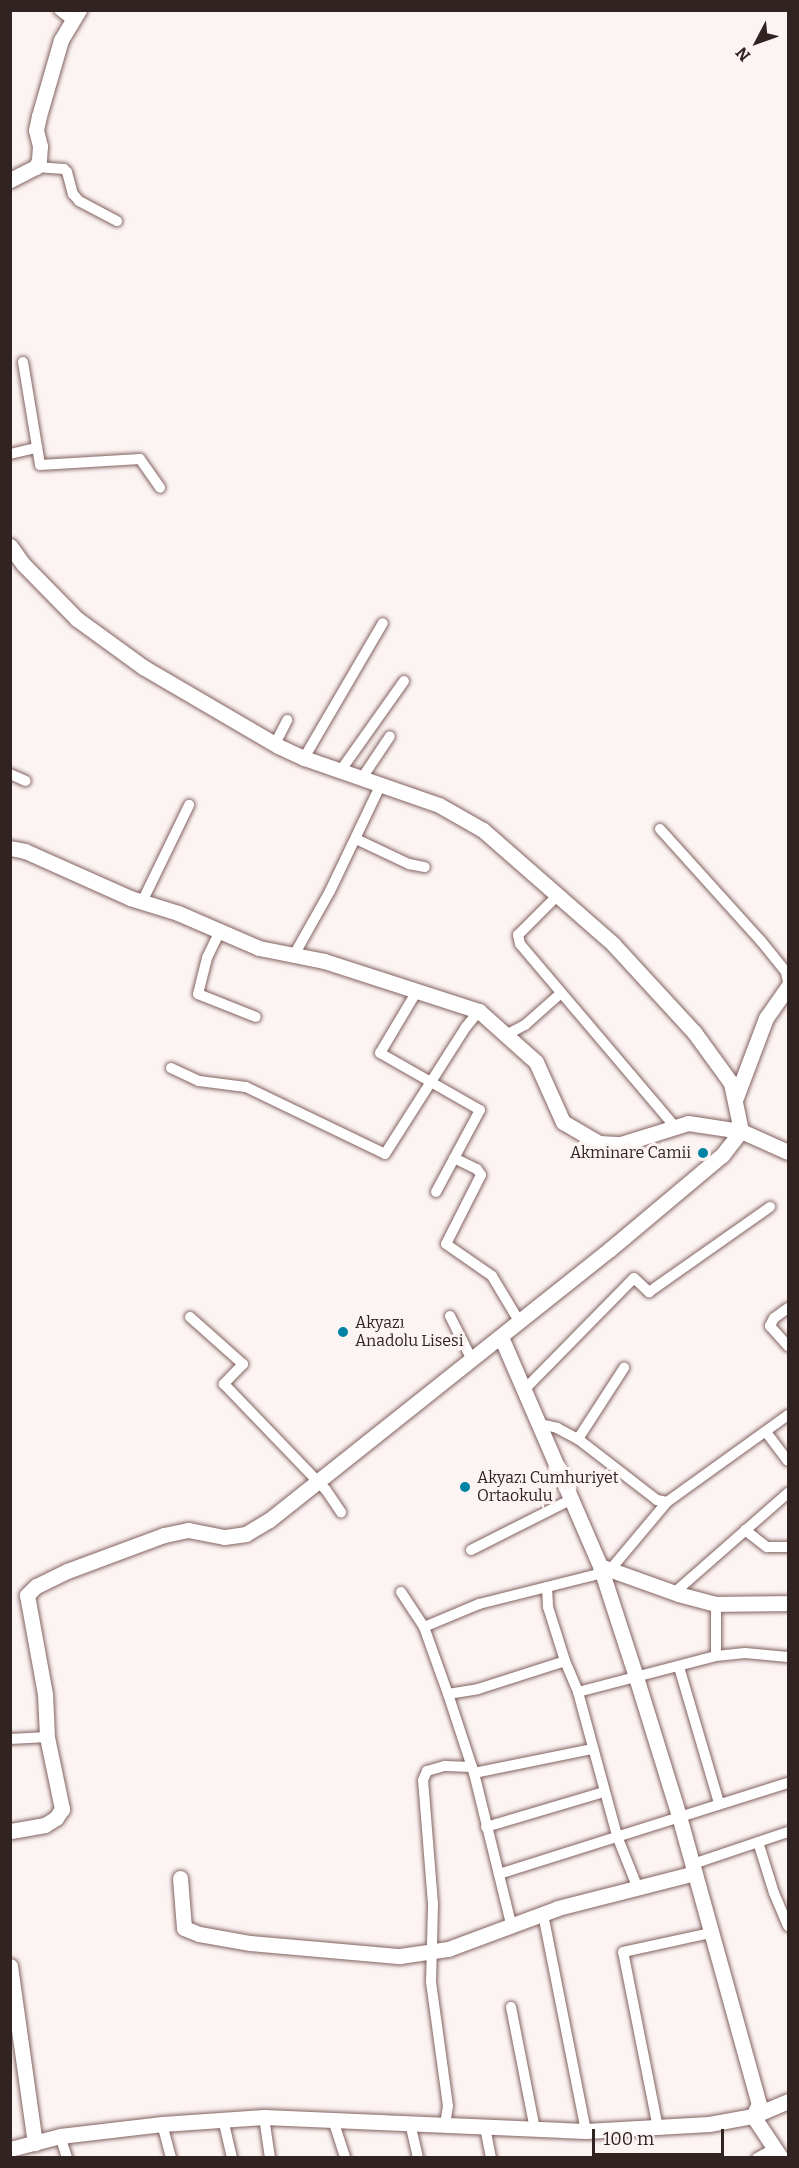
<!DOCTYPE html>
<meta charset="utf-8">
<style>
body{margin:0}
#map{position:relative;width:799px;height:2168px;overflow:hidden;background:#fcf4f3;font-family:Bitter,serif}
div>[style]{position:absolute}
.roads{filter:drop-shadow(0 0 2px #82625f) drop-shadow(0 0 2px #82625f)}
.street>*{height:10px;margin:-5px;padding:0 5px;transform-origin:5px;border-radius:5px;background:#fff}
.secondary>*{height:15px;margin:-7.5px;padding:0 7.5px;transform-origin:7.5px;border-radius:7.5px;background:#fff}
.dots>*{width:16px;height:16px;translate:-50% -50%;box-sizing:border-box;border:3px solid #fcf4f3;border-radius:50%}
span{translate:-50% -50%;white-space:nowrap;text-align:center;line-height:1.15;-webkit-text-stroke:6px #fcf4f3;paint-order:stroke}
.poi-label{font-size:16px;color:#302321}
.right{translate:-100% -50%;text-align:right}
.left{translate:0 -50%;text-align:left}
.frame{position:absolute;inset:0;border:12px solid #302321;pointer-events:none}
.north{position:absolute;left:727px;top:12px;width:60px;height:60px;-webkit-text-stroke:4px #fcf4f3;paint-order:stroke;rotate:229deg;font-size:16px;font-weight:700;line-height:24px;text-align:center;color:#302321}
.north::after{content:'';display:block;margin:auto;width:21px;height:27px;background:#302321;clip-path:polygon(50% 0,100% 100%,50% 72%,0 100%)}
.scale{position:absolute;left:592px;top:2129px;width:132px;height:27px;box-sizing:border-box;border:3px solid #302321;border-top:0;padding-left:8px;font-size:18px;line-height:21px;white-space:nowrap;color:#302321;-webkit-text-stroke:4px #fcf4f3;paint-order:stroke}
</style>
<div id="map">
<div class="roads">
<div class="street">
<i style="left:59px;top:10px;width:18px;rotate:38deg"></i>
<i style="left:36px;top:167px;width:28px;rotate:4deg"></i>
<i style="left:64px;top:169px;width:4px;rotate:45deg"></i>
<i style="left:67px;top:172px;width:23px;rotate:75deg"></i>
<i style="left:73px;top:194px;width:9px;rotate:49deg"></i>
<i style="left:79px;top:201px;width:43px;rotate:27.8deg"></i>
<i style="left:23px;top:362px;width:104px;rotate:80.6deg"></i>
<i style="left:40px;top:465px;width:100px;rotate:-3.4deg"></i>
<i style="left:140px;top:459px;width:35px;rotate:55deg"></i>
<i style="left:10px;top:454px;width:28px;rotate:-13deg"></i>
<i style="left:275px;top:744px;width:27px;rotate:-63deg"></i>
<i style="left:304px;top:758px;width:156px;rotate:-59.7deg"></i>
<i style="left:341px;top:770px;width:109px;rotate:-54.7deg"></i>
<i style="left:10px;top:774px;width:17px;rotate:24deg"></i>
<i style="left:362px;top:778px;width:50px;rotate:-56.3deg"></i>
<i style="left:660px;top:829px;width:151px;rotate:48deg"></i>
<i style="left:761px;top:941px;width:40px;rotate:51deg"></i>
<i style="left:786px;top:972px;width:10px;rotate:79deg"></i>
<i style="left:356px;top:839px;width:59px;rotate:25.3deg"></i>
<i style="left:409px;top:864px;width:16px;rotate:11deg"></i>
<i style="left:557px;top:896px;width:55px;rotate:135deg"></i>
<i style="left:518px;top:935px;width:9px;rotate:77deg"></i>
<i style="left:520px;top:944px;width:240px;rotate:49.7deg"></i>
<i style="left:142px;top:902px;width:108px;rotate:-64.1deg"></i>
<i style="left:220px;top:931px;width:30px;rotate:116deg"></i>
<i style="left:207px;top:958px;width:37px;rotate:104deg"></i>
<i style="left:198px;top:994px;width:62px;rotate:21.6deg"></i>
<i style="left:294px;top:955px;width:73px;rotate:-60.6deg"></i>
<i style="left:330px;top:891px;width:119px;rotate:-64.5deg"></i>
<i style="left:417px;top:991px;width:72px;rotate:120.8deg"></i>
<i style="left:380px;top:1053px;width:115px;rotate:29.7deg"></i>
<i style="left:480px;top:1110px;width:93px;rotate:118.2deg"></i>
<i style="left:506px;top:1035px;width:21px;rotate:-28deg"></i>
<i style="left:525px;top:1025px;width:48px;rotate:-41.6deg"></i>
<i style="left:171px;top:1068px;width:31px;rotate:25deg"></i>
<i style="left:199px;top:1081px;width:47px;rotate:7.3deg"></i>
<i style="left:246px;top:1087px;width:154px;rotate:25.7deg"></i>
<i style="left:385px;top:1154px;width:151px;rotate:-57.5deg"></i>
<i style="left:466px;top:1027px;width:21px;rotate:-51deg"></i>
<i style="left:454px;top:1158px;width:25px;rotate:26deg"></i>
<i style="left:477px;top:1169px;width:7px;rotate:56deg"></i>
<i style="left:481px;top:1175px;width:77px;rotate:116.9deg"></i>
<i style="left:446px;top:1244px;width:56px;rotate:34.8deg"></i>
<i style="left:492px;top:1276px;width:52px;rotate:59deg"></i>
<i style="left:788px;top:1308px;width:17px;rotate:144deg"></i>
<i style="left:774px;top:1318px;width:9px;rotate:117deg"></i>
<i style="left:770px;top:1326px;width:27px;rotate:48deg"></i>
<i style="left:450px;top:1316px;width:47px;rotate:63.4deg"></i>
<i style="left:190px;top:1317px;width:71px;rotate:41.6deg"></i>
<i style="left:243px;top:1364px;width:28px;rotate:134deg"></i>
<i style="left:224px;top:1384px;width:147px;rotate:46.1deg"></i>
<i style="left:326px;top:1490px;width:27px;rotate:56deg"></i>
<i style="left:523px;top:1391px;width:158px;rotate:-45.5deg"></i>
<i style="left:634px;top:1278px;width:21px;rotate:43deg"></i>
<i style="left:649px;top:1292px;width:148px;rotate:-35.1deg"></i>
<i style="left:536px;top:1423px;width:22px;rotate:13deg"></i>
<i style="left:557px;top:1428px;width:24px;rotate:28deg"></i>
<i style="left:578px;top:1439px;width:100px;rotate:37.7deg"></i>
<i style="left:657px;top:1500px;width:10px;rotate:11deg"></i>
<i style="left:766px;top:1432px;width:36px;rotate:53deg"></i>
<i style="left:578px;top:1439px;width:85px;rotate:-57.1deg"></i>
<i style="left:745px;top:1530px;width:28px;rotate:38deg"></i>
<i style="left:767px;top:1547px;width:21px"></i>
<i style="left:471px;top:1550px;width:111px;rotate:-26.8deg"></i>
<i style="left:610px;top:1570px;width:89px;rotate:-50deg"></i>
<i style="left:667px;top:1502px;width:149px;rotate:-35.7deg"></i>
<i style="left:547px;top:1587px;width:20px;rotate:87deg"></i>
<i style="left:548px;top:1607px;width:57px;rotate:72.5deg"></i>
<i style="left:565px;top:1661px;width:34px;rotate:67deg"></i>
<i style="left:578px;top:1692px;width:149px;rotate:74.8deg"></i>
<i style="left:617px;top:1836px;width:54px;rotate:68.2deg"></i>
<i style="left:401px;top:1592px;width:42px;rotate:56.7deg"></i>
<i style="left:424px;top:1627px;width:71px;rotate:70.3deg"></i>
<i style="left:448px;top:1694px;width:83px;rotate:71.8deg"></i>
<i style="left:474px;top:1773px;width:155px;rotate:76.2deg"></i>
<i style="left:674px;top:1593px;width:152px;rotate:-41.3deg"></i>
<i style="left:424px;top:1627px;width:60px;rotate:-22.7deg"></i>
<i style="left:479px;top:1604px;width:127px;rotate:-14.1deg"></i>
<i style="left:716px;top:1656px;width:52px;rotate:-90deg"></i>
<i style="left:679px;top:1667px;width:142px;rotate:73.6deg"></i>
<i style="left:578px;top:1692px;width:143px;rotate:-14.6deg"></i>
<i style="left:716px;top:1656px;width:29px;rotate:-6deg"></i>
<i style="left:745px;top:1653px;width:43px;rotate:5.3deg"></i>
<i style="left:448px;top:1694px;width:30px;rotate:-9deg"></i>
<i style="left:478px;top:1689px;width:91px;rotate:-17.8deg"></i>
<i style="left:10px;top:1739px;width:37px;rotate:-3deg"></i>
<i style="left:474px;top:1773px;width:120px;rotate:-11.5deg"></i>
<i style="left:486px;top:1827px;width:123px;rotate:-16.5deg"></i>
<i style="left:758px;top:1842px;width:53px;rotate:72.6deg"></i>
<i style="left:774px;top:1893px;width:36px;rotate:67deg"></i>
<i style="left:693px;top:1864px;width:100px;rotate:-18.6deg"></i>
<i style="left:499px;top:1874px;width:303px;rotate:-17.5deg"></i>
<i style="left:543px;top:1914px;width:221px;rotate:78.8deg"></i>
<i style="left:511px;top:2007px;width:124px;rotate:78.9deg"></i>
<i style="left:264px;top:2117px;width:41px;rotate:81.7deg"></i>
<i style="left:223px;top:2119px;width:40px;rotate:77deg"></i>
<i style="left:333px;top:2120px;width:40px;rotate:72deg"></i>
<i style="left:410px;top:2123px;width:36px;rotate:77deg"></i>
<i style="left:162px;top:2124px;width:35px;rotate:75deg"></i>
<i style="left:445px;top:2125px;width:19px;rotate:-81deg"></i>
<i style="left:448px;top:2106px;width:125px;rotate:-97.8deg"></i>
<i style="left:431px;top:1982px;width:78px;rotate:-88.5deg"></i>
<i style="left:433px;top:1904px;width:124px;rotate:-94.6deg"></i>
<i style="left:423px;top:1780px;width:10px;rotate:-66deg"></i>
<i style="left:427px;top:1771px;width:19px;rotate:-16deg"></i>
<i style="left:445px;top:1766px;width:27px;rotate:2deg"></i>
<i style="left:485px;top:2127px;width:32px;rotate:79deg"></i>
<i style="left:658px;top:2128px;width:179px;rotate:-101.2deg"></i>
<i style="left:623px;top:1952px;width:90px;rotate:-12.2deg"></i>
<i style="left:60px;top:2136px;width:23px;rotate:72deg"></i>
<i style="left:757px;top:2158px;width:19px;rotate:-28deg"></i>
</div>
<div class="secondary">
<i style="left:10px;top:180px;width:29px;rotate:-27deg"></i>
<i style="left:36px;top:167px;width:8px;rotate:-67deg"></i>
<i style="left:39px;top:160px;width:14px;rotate:-86deg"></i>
<i style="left:40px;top:146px;width:16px;rotate:-104deg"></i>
<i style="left:36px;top:130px;width:14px;rotate:-78deg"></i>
<i style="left:39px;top:116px;width:79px;rotate:-73.9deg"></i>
<i style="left:61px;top:40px;width:35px;rotate:-59deg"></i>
<i style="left:10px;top:546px;width:22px;rotate:54deg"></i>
<i style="left:23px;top:564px;width:77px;rotate:45.5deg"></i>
<i style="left:77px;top:619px;width:82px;rotate:36deg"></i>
<i style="left:143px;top:667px;width:156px;rotate:30.3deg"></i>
<i style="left:278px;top:746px;width:29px;rotate:25deg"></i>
<i style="left:304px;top:758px;width:143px;rotate:19.2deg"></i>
<i style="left:439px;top:805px;width:51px;rotate:29.6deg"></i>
<i style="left:483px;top:830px;width:173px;rotate:41.2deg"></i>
<i style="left:613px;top:944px;width:120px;rotate:47.4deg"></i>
<i style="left:694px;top:1032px;width:63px;rotate:54deg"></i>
<i style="left:731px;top:1083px;width:49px;rotate:78.2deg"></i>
<i style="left:741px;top:1131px;width:51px;rotate:24.1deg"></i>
<i style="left:10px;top:848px;width:15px;rotate:11deg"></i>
<i style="left:25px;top:851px;width:115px;rotate:24.1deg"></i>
<i style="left:130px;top:898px;width:50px;rotate:17.4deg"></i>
<i style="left:178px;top:913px;width:88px;rotate:23.4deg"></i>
<i style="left:259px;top:948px;width:66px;rotate:11.3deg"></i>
<i style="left:324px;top:961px;width:163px;rotate:17.9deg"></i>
<i style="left:479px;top:1011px;width:76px;rotate:41.8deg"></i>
<i style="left:536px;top:1062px;width:66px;rotate:65.8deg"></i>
<i style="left:563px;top:1122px;width:42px;rotate:30.3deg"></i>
<i style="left:599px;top:1143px;width:22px;rotate:3deg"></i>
<i style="left:621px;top:1144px;width:70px;rotate:-17.4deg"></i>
<i style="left:688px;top:1123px;width:54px;rotate:8.6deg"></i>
<i style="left:741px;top:1131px;width:31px;rotate:128deg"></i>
<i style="left:722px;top:1155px;width:146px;rotate:140deg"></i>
<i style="left:610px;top:1249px;width:436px;rotate:141.5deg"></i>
<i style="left:269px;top:1520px;width:27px;rotate:149deg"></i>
<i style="left:246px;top:1534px;width:22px;rotate:172deg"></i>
<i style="left:224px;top:1537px;width:37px;rotate:-169deg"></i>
<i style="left:188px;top:1530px;width:25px;rotate:168deg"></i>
<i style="left:164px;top:1535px;width:103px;rotate:159.6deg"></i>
<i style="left:67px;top:1571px;width:34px;rotate:154deg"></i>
<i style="left:36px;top:1586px;width:13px;rotate:135deg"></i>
<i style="left:27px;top:1595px;width:101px;rotate:79.7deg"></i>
<i style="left:45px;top:1694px;width:43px;rotate:87.3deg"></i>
<i style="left:47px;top:1737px;width:74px;rotate:78.2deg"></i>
<i style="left:62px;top:1809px;width:11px;rotate:124deg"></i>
<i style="left:56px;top:1818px;width:13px;rotate:148deg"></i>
<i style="left:45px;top:1825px;width:36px;rotate:170deg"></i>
<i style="left:735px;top:1100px;width:88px;rotate:-69.3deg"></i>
<i style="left:766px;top:1018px;width:39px;rotate:-55deg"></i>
<i style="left:501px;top:1337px;width:249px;rotate:66.6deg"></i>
<i style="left:600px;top:1566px;width:117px;rotate:72deg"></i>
<i style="left:636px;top:1677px;width:145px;rotate:72.8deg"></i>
<i style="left:679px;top:1816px;width:299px;rotate:74.5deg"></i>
<i style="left:759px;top:2104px;width:13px;rotate:117deg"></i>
<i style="left:753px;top:2116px;width:38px;rotate:-23deg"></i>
<i style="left:600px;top:1566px;width:83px;rotate:19.7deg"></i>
<i style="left:678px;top:1594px;width:39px;rotate:15deg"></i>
<i style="left:716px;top:1604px;width:72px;rotate:-0.8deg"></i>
<i style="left:180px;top:1878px;width:50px;rotate:85.4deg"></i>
<i style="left:184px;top:1928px;width:16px;rotate:22deg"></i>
<i style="left:199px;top:1934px;width:52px;rotate:10deg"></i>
<i style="left:250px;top:1943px;width:151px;rotate:5deg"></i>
<i style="left:400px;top:1956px;width:49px;rotate:-8.3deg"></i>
<i style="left:448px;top:1949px;width:117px;rotate:-20.4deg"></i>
<i style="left:558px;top:1908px;width:141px;rotate:-14.3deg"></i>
<i style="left:10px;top:1966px;width:179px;rotate:82deg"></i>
<i style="left:10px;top:2149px;width:52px;rotate:-14.6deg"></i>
<i style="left:60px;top:2136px;width:103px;rotate:-6.7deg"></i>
<i style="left:162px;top:2124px;width:102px;rotate:-3.9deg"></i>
<i style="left:264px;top:2117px;width:322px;rotate:2.5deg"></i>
<i style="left:586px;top:2131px;width:123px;rotate:-3.3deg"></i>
<i style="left:709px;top:2124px;width:45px;rotate:-10.3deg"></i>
<i style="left:753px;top:2116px;width:50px;rotate:56.3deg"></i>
</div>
</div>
<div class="dots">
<i style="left:703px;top:1153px;background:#0082a6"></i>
<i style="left:343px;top:1332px;background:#0082a6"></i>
<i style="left:465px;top:1487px;background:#0082a6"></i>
</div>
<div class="poi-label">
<span class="right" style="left:691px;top:1153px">Akminare Camii</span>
<span class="left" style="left:355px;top:1332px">Akyazı<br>Anadolu Lisesi</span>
<span class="left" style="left:477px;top:1487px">Akyazı Cumhuriyet<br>Ortaokulu</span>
</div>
<div class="frame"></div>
<div class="north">N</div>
<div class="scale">100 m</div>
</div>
